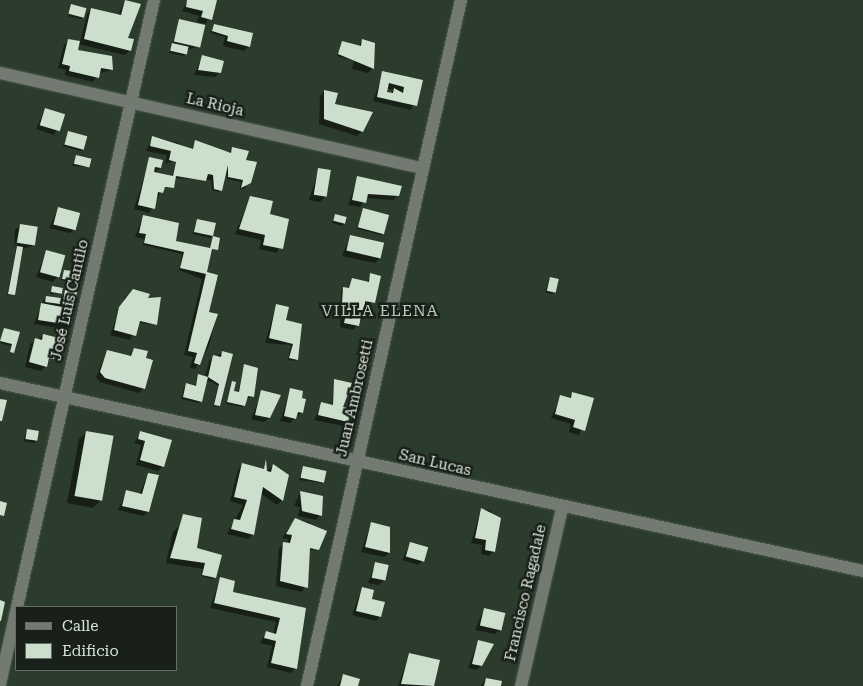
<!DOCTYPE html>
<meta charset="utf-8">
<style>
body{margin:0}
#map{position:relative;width:863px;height:686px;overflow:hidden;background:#2b3b2c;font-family:"Roboto Serif",serif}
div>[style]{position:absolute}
.shadow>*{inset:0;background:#0007}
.building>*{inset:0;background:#cbdfcc;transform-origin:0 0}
.roads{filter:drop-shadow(0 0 1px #4a594b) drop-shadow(0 0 1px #4a594b)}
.minor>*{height:12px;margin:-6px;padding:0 6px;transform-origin:6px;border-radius:6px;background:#727a72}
span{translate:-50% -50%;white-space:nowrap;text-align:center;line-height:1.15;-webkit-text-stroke:5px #192019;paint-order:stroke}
.street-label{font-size:15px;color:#d8e2d9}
.neighbourhood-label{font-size:16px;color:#b7cab8;letter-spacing:1px}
.legend{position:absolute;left:15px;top:606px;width:162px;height:65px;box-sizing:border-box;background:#192019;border:1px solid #656e66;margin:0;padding:6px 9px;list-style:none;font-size:15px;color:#d8e2d9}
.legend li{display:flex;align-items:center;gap:10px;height:25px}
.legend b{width:25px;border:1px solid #656e66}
</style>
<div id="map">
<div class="shadow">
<i style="clip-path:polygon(188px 0,214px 0,206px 24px,197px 22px,199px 16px,182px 11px)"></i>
<i style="clip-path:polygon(125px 1px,139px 5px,126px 39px,130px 50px,125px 55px,78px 44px,76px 51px,112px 70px,99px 73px,93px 82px,65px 75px,66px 70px,58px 68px,64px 45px,69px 40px,80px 43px,87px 14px,92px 9px,118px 15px)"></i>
<i style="clip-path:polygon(71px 6px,83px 17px,81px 19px,68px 16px)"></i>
<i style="clip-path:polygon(180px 20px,199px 46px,187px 50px,184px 56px,169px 53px)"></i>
<i style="clip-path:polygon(214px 25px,249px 46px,244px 51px,223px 46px,225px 37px,211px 33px)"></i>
<i style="clip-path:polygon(363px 40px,373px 68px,368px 73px,352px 69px,354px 61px,337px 56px,342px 43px,358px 47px)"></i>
<i style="clip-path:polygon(202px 57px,220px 72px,215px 77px,194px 75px)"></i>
<i style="clip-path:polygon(evenodd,383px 73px,421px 81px,411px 110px,373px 101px,383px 73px,386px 88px,394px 90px,390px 94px,385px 93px,386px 88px)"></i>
<i style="clip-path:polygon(324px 91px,362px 131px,357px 136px,319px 124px,320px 96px)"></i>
<i style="clip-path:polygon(45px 109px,64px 114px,54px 135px,36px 129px)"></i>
<i style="clip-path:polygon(68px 132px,82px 149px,80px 151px,63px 146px)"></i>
<i style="clip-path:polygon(153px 137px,179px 143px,178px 150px,192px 150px,195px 142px,228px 153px,232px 149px,251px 174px,245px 188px,240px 189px,241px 182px,227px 179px,226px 170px,219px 192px,212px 190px,211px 180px,175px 178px,173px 188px,163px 188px,149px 213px,134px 209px,150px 158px,160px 168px,153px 173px,172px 177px,176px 160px,165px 164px,167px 155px,146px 151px)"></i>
<i style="clip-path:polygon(76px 156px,89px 167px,72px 166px)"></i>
<i style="clip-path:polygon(319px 169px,325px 197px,320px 202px,309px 200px)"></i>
<i style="clip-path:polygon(358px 177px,398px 195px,393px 200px,365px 198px,360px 207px,348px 205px)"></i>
<i style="clip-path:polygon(250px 198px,283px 230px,277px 253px,259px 249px,261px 240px,235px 234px)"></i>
<i style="clip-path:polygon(58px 208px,75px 229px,70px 233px,49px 228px)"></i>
<i style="clip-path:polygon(363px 210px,383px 233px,381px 235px,357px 229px)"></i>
<i style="clip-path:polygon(336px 215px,344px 224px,342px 226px,332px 223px)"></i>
<i style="clip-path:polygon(143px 217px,174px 242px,209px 249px,213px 238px,217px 249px,211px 250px,205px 273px,217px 275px,208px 313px,217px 315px,209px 346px,195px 369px,190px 368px,193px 357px,184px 355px,202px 279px,179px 270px,182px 254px,143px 245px,144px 239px,135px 237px)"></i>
<i style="clip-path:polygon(197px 220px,212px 236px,210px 238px,193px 234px)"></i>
<i style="clip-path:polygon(20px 225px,33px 246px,22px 249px,14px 294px,7px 295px,20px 229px,14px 248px,15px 230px)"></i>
<i style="clip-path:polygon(350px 237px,380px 258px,375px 263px,342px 256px)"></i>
<i style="clip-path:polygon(47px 251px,57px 277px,53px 282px,36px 277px)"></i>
<i style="clip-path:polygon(64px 271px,70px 280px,68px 282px,61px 280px)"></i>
<i style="clip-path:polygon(371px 275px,374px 302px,368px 303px,368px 296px,362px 309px,366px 310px,364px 317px,353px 330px,340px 327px,341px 290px,348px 289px,352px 279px,367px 283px)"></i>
<i style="clip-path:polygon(550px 278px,554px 292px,552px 294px,545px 292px)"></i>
<i style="clip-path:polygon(52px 287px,60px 293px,50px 294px)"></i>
<i style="clip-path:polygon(66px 292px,70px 325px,65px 329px,34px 324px,44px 299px,60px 300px)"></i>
<i style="clip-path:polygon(125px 297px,147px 299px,156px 324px,138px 323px,130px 340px,110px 335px)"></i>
<i style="clip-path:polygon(276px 306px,287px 308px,285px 333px,300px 346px,295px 361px,288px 360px,291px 345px,265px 343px)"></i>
<i style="clip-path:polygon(4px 329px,19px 333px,11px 354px,11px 346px,0 343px)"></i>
<i style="clip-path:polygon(43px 336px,57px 339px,46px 366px,41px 371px,25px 367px,30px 344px)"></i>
<i style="clip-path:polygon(134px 349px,144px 388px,139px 393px,100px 382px,96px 377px,107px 351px,128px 357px)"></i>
<i style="clip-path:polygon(223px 352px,219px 406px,213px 407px,218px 386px,212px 382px,206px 381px,199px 403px,181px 399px,184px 387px,195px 387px,199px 376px,205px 377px,209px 361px)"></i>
<i style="clip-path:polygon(244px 366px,257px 369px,252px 397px,246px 398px,242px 407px,226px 404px,232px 383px,232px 392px,238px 393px)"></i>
<i style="clip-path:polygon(334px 380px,347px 421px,343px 426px,314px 420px,322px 404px,332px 406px)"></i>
<i style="clip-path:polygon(291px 389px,302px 412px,290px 423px,280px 421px)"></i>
<i style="clip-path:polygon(262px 391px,269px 418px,264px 422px,251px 419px)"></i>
<i style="clip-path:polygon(561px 396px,593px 399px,579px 435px,569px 432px,571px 424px,551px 418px)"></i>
<i style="clip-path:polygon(27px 430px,36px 441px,34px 443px,23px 441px)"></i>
<i style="clip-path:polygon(87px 432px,100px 501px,93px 508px,67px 503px,79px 439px)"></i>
<i style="clip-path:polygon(141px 433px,163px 466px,158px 471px,136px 465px,141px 445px,134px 443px)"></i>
<i style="clip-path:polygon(267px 463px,265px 472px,273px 466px,288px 475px,282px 500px,277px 505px,260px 493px,253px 534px,248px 539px,227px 534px,243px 505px,230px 501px,238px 470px,242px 465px,263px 470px)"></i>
<i style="clip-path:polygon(303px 467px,322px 483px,299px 480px)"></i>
<i style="clip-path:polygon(148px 474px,148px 512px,143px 516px,118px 510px,126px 492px,139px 495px)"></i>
<i style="clip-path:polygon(300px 493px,320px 515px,316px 520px,298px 516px,300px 507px,294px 506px)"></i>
<i style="clip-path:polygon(481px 509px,491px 511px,494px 551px,489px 556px,481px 554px,482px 545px,471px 543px)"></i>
<i style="clip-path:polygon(183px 515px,200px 519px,195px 549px,220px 556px,213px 579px,201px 576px,203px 569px,166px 563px,173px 532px,178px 527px,187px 530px,179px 525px)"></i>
<i style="clip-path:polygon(295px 519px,310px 522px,318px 549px,309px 550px,306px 573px,310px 573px,302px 592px,276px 586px,279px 548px,287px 544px,288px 539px,282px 538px)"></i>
<i style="clip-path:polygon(371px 523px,389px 553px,384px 557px,361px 552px)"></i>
<i style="clip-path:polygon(410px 544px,423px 560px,418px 565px,402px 560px)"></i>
<i style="clip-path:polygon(376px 563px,384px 580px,379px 585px,368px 583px)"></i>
<i style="clip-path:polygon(220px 579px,232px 593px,305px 609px,295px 668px,291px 673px,267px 667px,272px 646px,260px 643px,266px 633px,273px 635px,276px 622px,210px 608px)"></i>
<i style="clip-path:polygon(362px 588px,380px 616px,376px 621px,352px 615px)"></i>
<i style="clip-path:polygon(484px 609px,500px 630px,495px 634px,475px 630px)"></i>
<i style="clip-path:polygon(478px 641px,481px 666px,476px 670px,468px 668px)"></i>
<i style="clip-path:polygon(409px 654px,438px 661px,432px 686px,398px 686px)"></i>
<i style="clip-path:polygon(344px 675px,355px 686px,337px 686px)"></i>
<i style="clip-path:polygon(486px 679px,499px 686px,481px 686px)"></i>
</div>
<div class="building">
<i style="clip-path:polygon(125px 0,141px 4px,128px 38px,134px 39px,131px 51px,84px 39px,91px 8px,121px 15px)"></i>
<i style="clip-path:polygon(187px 0,217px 0,212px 20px,201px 17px,203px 11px,186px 7px)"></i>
<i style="left:71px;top:4px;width:16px;height:10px;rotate:15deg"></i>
<i style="left:179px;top:19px;width:27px;height:23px;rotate:13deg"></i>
<i style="clip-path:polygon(214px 24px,253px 33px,250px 47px,227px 41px,228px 36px,212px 31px)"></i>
<i style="clip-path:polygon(68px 39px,80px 41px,78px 50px,112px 56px,113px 70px,101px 68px,99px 78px,69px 71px,70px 66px,62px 64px)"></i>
<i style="clip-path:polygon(362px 39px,375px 43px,374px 69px,338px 54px,342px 41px,361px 46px)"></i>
<i style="left:172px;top:43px;width:17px;height:8px;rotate:13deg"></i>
<i style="clip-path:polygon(202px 55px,224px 61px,221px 73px,198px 70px)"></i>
<i style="clip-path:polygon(evenodd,382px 71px,423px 80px,417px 106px,377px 97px,382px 71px,389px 83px,404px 87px,403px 93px,394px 88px,393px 93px,387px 92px,389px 83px)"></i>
<i style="clip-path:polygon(324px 90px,338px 93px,335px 104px,373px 112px,363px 132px,324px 119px)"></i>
<i style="left:45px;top:108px;width:21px;height:18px;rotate:17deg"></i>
<i style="left:68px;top:131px;width:20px;height:14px;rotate:15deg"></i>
<i style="clip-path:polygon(152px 136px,193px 149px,195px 140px,231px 153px,232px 147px,249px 151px,246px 160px,257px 162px,251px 183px,241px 188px,243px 180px,228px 177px,228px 165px,222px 191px,214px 189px,213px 175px,208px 174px,206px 181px,176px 176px,174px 188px,165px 187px,163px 193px,158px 192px,155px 209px,138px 205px,149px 157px,163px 160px,161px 168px,155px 167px,154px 172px,173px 176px,176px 162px,169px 160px,171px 151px,150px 146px)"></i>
<i style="left:76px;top:155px;width:16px;height:9px;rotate:14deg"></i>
<i style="left:318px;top:168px;width:13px;height:27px;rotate:9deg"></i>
<i style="clip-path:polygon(357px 176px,402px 186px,399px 196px,368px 194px,366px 203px,352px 200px)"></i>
<i style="clip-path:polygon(250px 196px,273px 201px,270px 214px,289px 219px,283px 249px,263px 245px,265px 235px,239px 229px)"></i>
<i style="left:58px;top:207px;width:23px;height:18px;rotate:15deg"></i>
<i style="left:363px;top:208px;width:27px;height:20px;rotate:15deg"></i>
<i style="left:335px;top:214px;width:12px;height:7px;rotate:14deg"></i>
<i style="clip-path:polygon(143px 215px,179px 223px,176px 241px,210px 248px,213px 236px,194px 232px,197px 219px,216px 223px,213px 236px,220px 238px,218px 250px,212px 249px,207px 272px,218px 275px,209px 312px,218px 314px,200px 365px,194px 363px,197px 353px,188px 351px,206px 274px,180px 268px,184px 252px,144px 243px,146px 234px,139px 233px)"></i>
<i style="left:20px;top:224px;width:18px;height:19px;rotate:9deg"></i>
<i style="left:350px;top:235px;width:35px;height:16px;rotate:13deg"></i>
<i style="clip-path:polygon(17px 246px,23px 247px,15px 295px,8px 294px)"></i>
<i style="left:46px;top:250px;width:20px;height:23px;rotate:15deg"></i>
<i style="clip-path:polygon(64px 270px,73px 271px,71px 280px,62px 279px)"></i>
<i style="clip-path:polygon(370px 273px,381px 276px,375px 303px,365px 301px,366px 318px,361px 317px,359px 326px,344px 323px,348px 305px,342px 303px,343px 287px,349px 288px,352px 278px,369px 282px)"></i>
<i style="left:550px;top:277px;width:9px;height:14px;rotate:13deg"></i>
<i style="left:52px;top:286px;width:11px;height:6px;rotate:10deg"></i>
<i style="clip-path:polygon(133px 289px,150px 294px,148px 298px,161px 297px,157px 325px,140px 321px,136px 336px,114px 330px,119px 307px)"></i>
<i style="clip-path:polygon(65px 290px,77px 292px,71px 325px,38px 320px,41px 303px,62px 307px)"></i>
<i style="left:46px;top:296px;width:15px;height:6px;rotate:8deg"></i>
<i style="clip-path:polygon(276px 304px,289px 307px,286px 320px,302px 324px,298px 360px,289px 358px,293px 344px,269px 338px)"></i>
<i style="clip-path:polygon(4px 328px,20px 332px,14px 353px,10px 352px,12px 344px,0 341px)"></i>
<i style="clip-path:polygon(43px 334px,59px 338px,54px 359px,49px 358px,47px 367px,29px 362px,35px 338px,42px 340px)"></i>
<i style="clip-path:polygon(134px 348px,148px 351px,146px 358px,153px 360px,145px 389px,105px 378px,100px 372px,107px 350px,131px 356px)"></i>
<i style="clip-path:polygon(222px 351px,233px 354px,220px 406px,214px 405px,219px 384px,208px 377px,213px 355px,221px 357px)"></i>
<i style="clip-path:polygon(244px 364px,258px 368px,254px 397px,248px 396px,245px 406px,227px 402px,232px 381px,236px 382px,234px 391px,239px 392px)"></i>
<i style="clip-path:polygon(198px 374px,208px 377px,202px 402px,183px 397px,186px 383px,196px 386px)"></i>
<i style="clip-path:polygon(334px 379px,352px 383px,343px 407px,351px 409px,348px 422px,318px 415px,321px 402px,333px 405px)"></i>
<i style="clip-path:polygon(290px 388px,303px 391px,302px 398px,306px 399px,303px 413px,298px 412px,296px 419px,284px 416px)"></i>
<i style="clip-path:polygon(261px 390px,281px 395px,270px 418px,255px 415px)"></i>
<i style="clip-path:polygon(572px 392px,594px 398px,585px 431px,573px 427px,575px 420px,555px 414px,560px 395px,571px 398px)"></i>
<i style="clip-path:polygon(0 399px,7px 400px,2px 421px,0 421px)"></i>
<i style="left:27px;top:429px;width:12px;height:10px;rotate:9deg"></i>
<i style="left:86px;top:431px;width:28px;height:66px;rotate:10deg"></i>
<i style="clip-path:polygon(140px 431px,172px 440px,164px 467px,140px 460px,145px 441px,138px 439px)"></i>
<i style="clip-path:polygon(266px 459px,267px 471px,271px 472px,273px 464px,289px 475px,283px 501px,263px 487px,254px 535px,231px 529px,234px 519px,240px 520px,247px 500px,234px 497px,242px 463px,264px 469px)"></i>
<i style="left:303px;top:466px;width:24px;height:12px;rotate:12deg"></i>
<i style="clip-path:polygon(148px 473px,159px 475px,149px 512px,122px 506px,126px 490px,142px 494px)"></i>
<i style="clip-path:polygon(300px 491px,323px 496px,322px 516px,302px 511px)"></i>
<i style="clip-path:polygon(0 501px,7px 503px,4px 516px,0 515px)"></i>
<i style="clip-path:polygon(481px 508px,501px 518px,495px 552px,485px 550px,486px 540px,475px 538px)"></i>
<i style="clip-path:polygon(183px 514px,202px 518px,197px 548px,222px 555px,216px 578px,202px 575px,205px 563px,170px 558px)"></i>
<i style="clip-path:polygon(295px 518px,327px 531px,319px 550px,310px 548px,308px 588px,280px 581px,283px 542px,290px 543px,292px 535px,286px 534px)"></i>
<i style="clip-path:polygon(371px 522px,390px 527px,390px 553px,365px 547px)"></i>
<i style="left:410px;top:542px;width:19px;height:15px;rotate:16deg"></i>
<i style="left:375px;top:562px;width:14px;height:16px;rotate:12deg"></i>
<i style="clip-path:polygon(220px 577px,235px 581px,233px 592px,306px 608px,297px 669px,271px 663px,276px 641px,264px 638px,266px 631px,276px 634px,280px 618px,214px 603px)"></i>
<i style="clip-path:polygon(362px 587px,374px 590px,372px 599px,385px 602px,381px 617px,356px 611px)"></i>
<i style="clip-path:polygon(0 600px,5px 602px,1px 621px,0 621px)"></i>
<i style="left:484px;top:608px;width:22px;height:18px;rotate:13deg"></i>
<i style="clip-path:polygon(478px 640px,494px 644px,482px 666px,472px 664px)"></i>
<i style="clip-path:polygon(409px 653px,440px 660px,434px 686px,401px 684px)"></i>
<i style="clip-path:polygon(343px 674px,360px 679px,358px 686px,340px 686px)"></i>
<i style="clip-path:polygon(486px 678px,502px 681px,501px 686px,484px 686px)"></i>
</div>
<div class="roads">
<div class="minor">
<i style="left:0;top:73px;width:434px;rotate:12.7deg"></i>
<i style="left:0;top:383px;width:883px;rotate:12.29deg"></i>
<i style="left:17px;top:607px;width:622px;rotate:-77.28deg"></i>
<i style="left:0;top:684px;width:74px;rotate:-77.5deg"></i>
<i style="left:307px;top:686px;width:703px;rotate:-77.35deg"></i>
<i style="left:521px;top:686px;width:183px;rotate:-77deg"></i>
</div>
</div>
<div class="street-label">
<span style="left:215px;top:105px;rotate:13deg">La Rioja</span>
<span style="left:70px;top:300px;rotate:-77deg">José Luis Cantilo</span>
<span style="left:355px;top:398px;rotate:-77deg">Juan Ambrosetti</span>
<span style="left:435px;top:463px;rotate:13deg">San Lucas</span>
<span style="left:526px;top:593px;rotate:-77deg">Francisco Ragadale</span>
</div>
<div class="neighbourhood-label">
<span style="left:380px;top:311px">VILLA ELENA</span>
</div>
<ul class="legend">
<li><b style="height:6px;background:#727a72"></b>Calle</li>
<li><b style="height:14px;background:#cbdfcc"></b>Edificio</li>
</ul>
</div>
